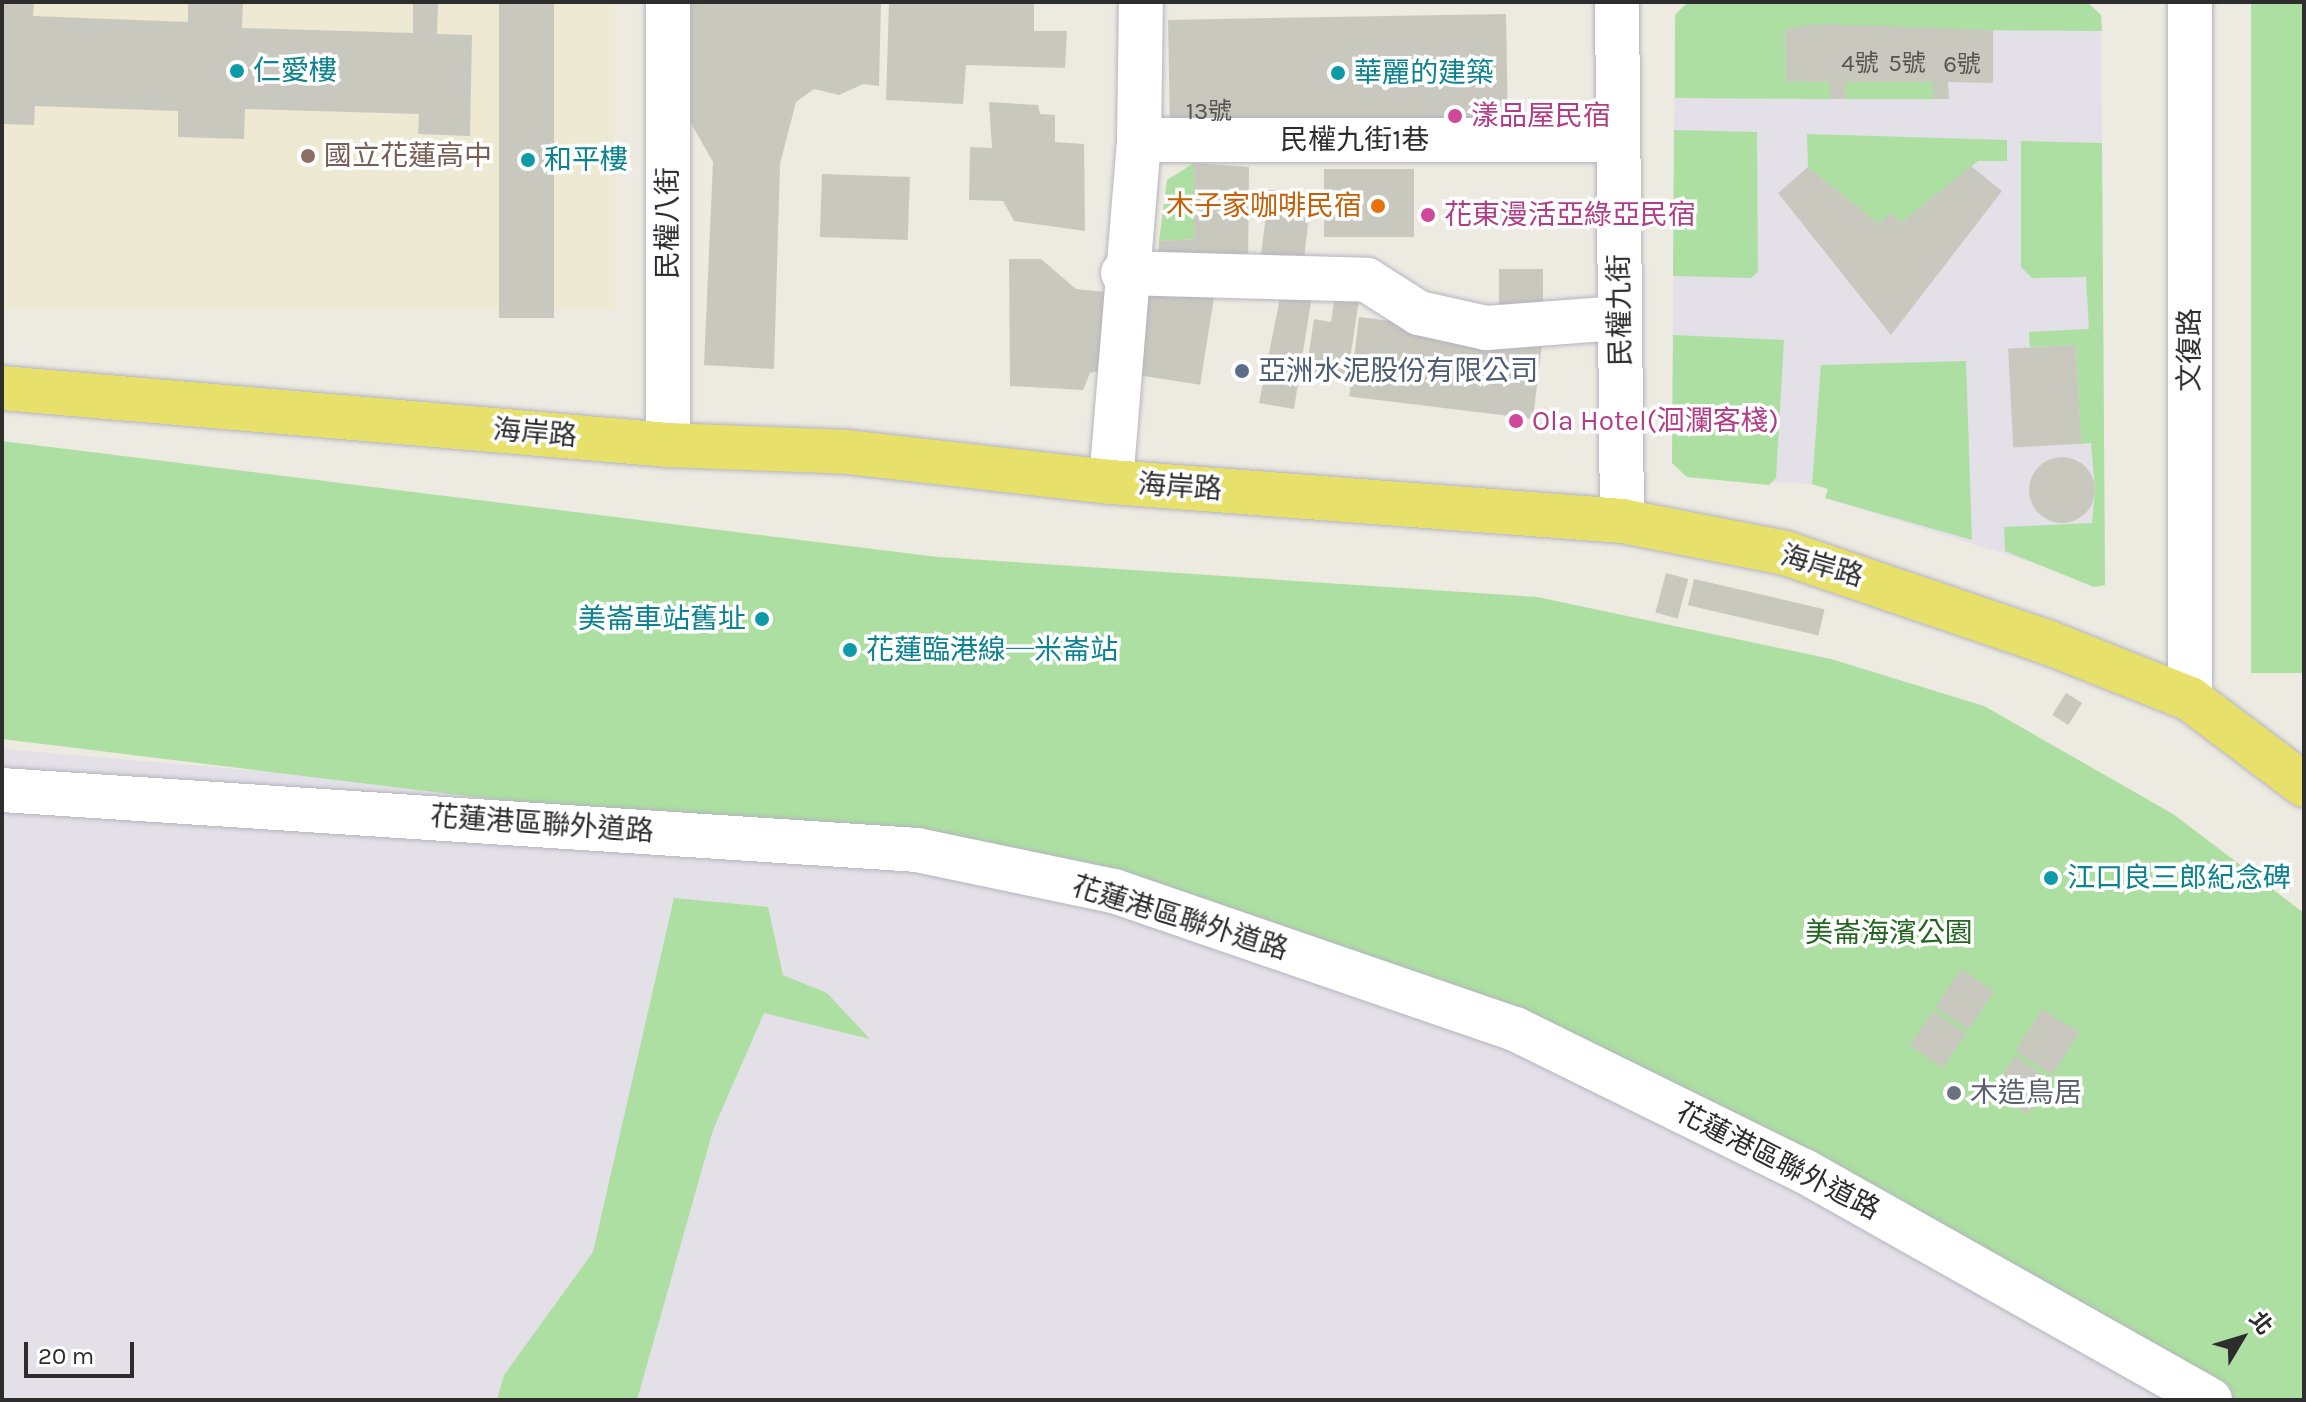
<!DOCTYPE html>
<meta charset="utf-8">
<style>
body{margin:0}
#map{position:relative;width:2306px;height:1402px;overflow:hidden;background:#edeae1;font-family:Karla,"Noto Sans TC",sans-serif}
div>[style]{position:absolute}
.industrial>*{inset:0;background:#e3e0e7}
.education>*{inset:0;background:#ede9d2;transform-origin:0 0}
.green>*{inset:0;background:#acdfa1;transform-origin:0 0}
.building>*{inset:0;background:#c9c8bf;transform-origin:0 0}
.round{border-radius:50%}
.roads{filter:drop-shadow(0 0 2px #b4b4bf) drop-shadow(0 0 2px #b4b4bf)}
.minor>*{height:44px;margin:-22px;padding:0 22px;transform-origin:22px;border-radius:22px;background:#fff}
.major>*{height:44px;margin:-22px;padding:0 22px;transform-origin:22px;border-radius:22px;background:#e7e06b}
.dots>*{width:22px;height:22px;translate:-50% -50%;box-sizing:border-box;border:4px solid #fff;border-radius:50%}
span{translate:-50% -50%;white-space:nowrap;text-align:center;line-height:1.15;-webkit-text-stroke:7px #fff;paint-order:stroke}
.number-label{font-size:24px;color:#545452}
.number-label span{-webkit-text-stroke-width:0}
.culture-label{font-size:28px;color:#0d838f}
.left{translate:0 -50%;text-align:left}
.right{translate:-100% -50%;text-align:right}
.hotel-label{font-size:28px;color:#b23c85}
.street-label{font-size:28px;color:#2d2d2d}
.education-label{font-size:28px;color:#785e54}
.food-label{font-size:28px;color:#c56008}
.service-label{font-size:28px;color:#4e5e75}
.park-label{font-size:28px;color:#236620}
.worship-label{font-size:28px;color:#5b616d}
.frame{position:absolute;inset:0;border:4px solid #2d2d2d;pointer-events:none}
.north{position:absolute;left:2202px;top:1298px;width:80px;height:80px;-webkit-text-stroke:6px #fff;paint-order:stroke;rotate:52deg;font-size:22px;font-weight:700;line-height:32px;text-align:center;color:#2d2d2d}
.north::after{content:'';display:block;margin:auto;width:28px;height:36px;background:#2d2d2d;clip-path:polygon(50% 0,100% 100%,50% 72%,0 100%)}
.scale{position:absolute;left:24px;top:1342px;width:110px;height:36px;box-sizing:border-box;border:4px solid #2d2d2d;border-top:0;padding-left:10px;font-size:24px;line-height:28px;white-space:nowrap;color:#2d2d2d;-webkit-text-stroke:6px #fff;paint-order:stroke}
</style>
<div id="map">
<div class="industrial">
<i style="clip-path:polygon(1688px 2px,2087px 2px,2101px 15px,2105px 585px,1825px 498px,1828px 489px,1812px 484px,1687px 477px,1672px 463px,1675px 15px)"></i>
<i style="clip-path:polygon(2px 749px,463px 788px,1168px 888px,1964px 1248px,2233px 1400px,2px 1400px)"></i>
</div>
<div class="education">
<i style="left:2px;top:2px;width:613px;height:307px"></i>
</div>
<div class="green">
<i style="clip-path:polygon(1688px 2px,2087px 2px,2101px 15px,2102px 31px,1785px 29px,1786px 81px,1830px 82px,1830px 99px,1675px 98px,1675px 15px)"></i>
<i style="left:2251px;top:2px;width:53px;height:671px"></i>
<i style="left:1846px;top:82px;width:87px;height:17px"></i>
<i style="clip-path:polygon(1674px 130px,1757px 132px,1758px 272px,1751px 278px,1673px 276px)"></i>
<i style="clip-path:polygon(1807px 134px,2007px 140px,2007px 161px,1978px 161px,1901px 223px,1891px 213px,1879px 224px,1808px 167px)"></i>
<i style="clip-path:polygon(2021px 141px,2102px 143px,2105px 585px,2094px 587px,2005px 551px,2004px 527px,2092px 523px,2095px 490px,2091px 443px,2081px 444px,2076px 345px,2030px 347px,2029px 332px,2089px 329px,2086px 277px,2032px 278px,2021px 267px)"></i>
<i style="clip-path:polygon(1194px 163px,1194px 239px,1159px 241px,1167px 180px)"></i>
<i style="clip-path:polygon(1673px 335px,1784px 340px,1776px 478px,1769px 485px,1687px 477px,1672px 463px)"></i>
<i style="clip-path:polygon(1966px 361px,1972px 540px,1825px 498px,1828px 489px,1812px 484px,1821px 365px)"></i>
<i style="clip-path:polygon(2px 441px,938px 557px,1537px 597px,1831px 659px,1984px 706px,2173px 814px,2304px 913px,2304px 1400px,2234px 1400px,1913px 1220px,1515px 1018px,859px 844px,2px 739px)"></i>
<i style="clip-path:polygon(674px 898px,768px 907px,783px 975px,827px 993px,870px 1039px,764px 1013px,713px 1130px,637px 1400px,497px 1400px,504px 1375px,593px 1252px)"></i>
</div>
<div class="building">
<i style="clip-path:polygon(2px 2px,34px 2px,33px 16px,188px 22px,188px 2px,243px 2px,242px 28px,413px 33px,413px 2px,438px 2px,437px 34px,472px 35px,470px 136px,418px 134px,419px 114px,245px 109px,244px 139px,178px 137px,178px 111px,35px 106px,34px 125px,2px 124px)"></i>
<i style="left:499px;top:2px;width:55px;height:316px"></i>
<i style="clip-path:polygon(686px 2px,881px 2px,879px 86px,863px 84px,839px 95px,814px 89px,796px 102px,780px 164px,774px 369px,704px 365px,713px 162px,684px 111px)"></i>
<i style="clip-path:polygon(889px 2px,1034px 2px,1034px 31px,1067px 31px,1065px 68px,966px 65px,963px 104px,886px 100px)"></i>
<i style="left:1506px;top:14px;width:114px;height:338px;rotate:89deg"></i>
<i style="clip-path:polygon(1820px 24px,1993px 30px,1993px 83px,1948px 82px,1949px 99px,1933px 99px,1933px 82px,1846px 82px,1846px 99px,1830px 99px,1830px 82px,1786px 81px,1785px 29px)"></i>
<i style="clip-path:polygon(989px 102px,1038px 105px,1040px 114px,1055px 115px,1055px 142px,1084px 144px,1085px 231px,1014px 221px,1003px 201px,969px 200px,970px 147px,992px 148px)"></i>
<i style="clip-path:polygon(1194px 163px,1249px 167px,1248px 271px,1158px 268px,1159px 241px,1194px 239px)"></i>
<i style="clip-path:polygon(1971px 166px,2002px 191px,1891px 335px,1778px 193px,1808px 167px,1879px 224px,1891px 212px,1901px 223px)"></i>
<i style="left:1324px;top:169px;width:90px;height:68px"></i>
<i style="left:822px;top:174px;width:88px;height:63px;rotate:2deg"></i>
<i style="left:1269px;top:190px;width:43px;height:76px;rotate:7deg"></i>
<i style="clip-path:polygon(1009px 259px,1041px 259px,1076px 289px,1115px 293px,1103px 370px,1090px 373px,1083px 390px,1010px 386px)"></i>
<i style="left:1499px;top:269px;width:44px;height:54px"></i>
<i style="clip-path:polygon(1283px 283px,1313px 289px,1294px 409px,1259px 403px)"></i>
<i style="left:1139px;top:285px;width:76px;height:89px;rotate:9deg"></i>
<i style="clip-path:polygon(1335px 296px,1359px 300px,1347px 379px,1306px 372px,1314px 319px,1331px 322px)"></i>
<i style="left:1359px;top:317px;width:185px;height:80px;rotate:7deg"></i>
<i style="left:2076px;top:345px;width:99px;height:68px;rotate:87deg"></i>
<i class="round" style="left:2029px;top:457px;width:66px;height:66px"></i>
<i style="left:1666px;top:573px;width:23px;height:41px;rotate:15deg"></i>
<i style="left:1694px;top:579px;width:134px;height:27px;rotate:13deg"></i>
<i style="left:2066px;top:693px;width:19px;height:26px;rotate:32deg"></i>
<i style="left:1961px;top:969px;width:40px;height:46px;rotate:34deg"></i>
<i style="left:2042px;top:1009px;width:44px;height:50px;rotate:32deg"></i>
<i style="left:1933px;top:1011px;width:40px;height:42px;rotate:34deg"></i>
<i style="left:2015px;top:1056px;width:43px;height:41px;rotate:34deg"></i>
</div>
<div class="roads">
<div class="minor">
<i style="left:668px;top:2px;width:443px;rotate:90deg"></i>
<i style="left:1617px;top:2px;width:519px;rotate:89.45deg"></i>
<i style="left:1139px;top:140px;width:479px"></i>
<i style="left:1123px;top:273px;width:244px;rotate:1.6deg"></i>
<i style="left:1367px;top:280px;width:62px;rotate:32.4deg"></i>
<i style="left:1419px;top:313px;width:69px;rotate:12.6deg"></i>
<i style="left:1486px;top:328px;width:134px;rotate:-4.3deg"></i>
<i style="left:1111px;top:482px;width:343px;rotate:-85.3deg"></i>
<i style="left:1139px;top:140px;width:138px;rotate:-89.2deg"></i>
<i style="left:2190px;top:699px;width:697px;rotate:-90deg"></i>
<i style="left:2px;top:790px;width:917px;rotate:3.75deg"></i>
<i style="left:917px;top:850px;width:201px;rotate:11.8deg"></i>
<i style="left:1114px;top:891px;width:424px;rotate:19deg"></i>
<i style="left:1515px;top:1029px;width:322px;rotate:26.2deg"></i>
<i style="left:1804px;top:1171px;width:466px;rotate:29.4deg"></i>
</div>
<div class="major">
<i style="left:2px;top:388px;width:668px;rotate:4.89deg"></i>
<i style="left:668px;top:445px;width:179px;rotate:2.2deg"></i>
<i style="left:847px;top:452px;width:266px;rotate:6.5deg"></i>
<i style="left:1111px;top:482px;width:512px;rotate:4.36deg"></i>
<i style="left:1622px;top:521px;width:166px;rotate:11.1deg"></i>
<i style="left:1785px;top:553px;width:277px;rotate:18.8deg"></i>
<i style="left:2047px;top:642px;width:154px;rotate:21.7deg"></i>
<i style="left:2190px;top:699px;width:143px;rotate:37deg"></i>
</div>
</div>
<div class="dots">
<i style="left:237px;top:71px;background:#0f9aa8"></i>
<i style="left:1338px;top:73px;background:#0f9aa8"></i>
<i style="left:1455px;top:116px;background:#d1479c"></i>
<i style="left:308px;top:156px;background:#8d6e63"></i>
<i style="left:528px;top:160px;background:#0f9aa8"></i>
<i style="left:1378px;top:206px;background:#e8710a"></i>
<i style="left:1428px;top:215px;background:#d1479c"></i>
<i style="left:1242px;top:371px;background:#5c6f8a"></i>
<i style="left:1516px;top:421px;background:#d1479c"></i>
<i style="left:762px;top:619px;background:#0f9aa8"></i>
<i style="left:850px;top:650px;background:#0f9aa8"></i>
<i style="left:2051px;top:878px;background:#0f9aa8"></i>
<i style="left:1954px;top:1093px;background:#6b7280"></i>
</div>
<div class="number-label">
<span style="left:1860px;top:64px">4號</span>
<span style="left:1907px;top:64px">5號</span>
<span style="left:1962px;top:65px">6號</span>
<span style="left:1209px;top:112px">13號</span>
</div>
<div class="culture-label">
<span class="left" style="left:253px;top:71px">仁愛樓</span>
<span class="left" style="left:1354px;top:73px">華麗的建築</span>
<span class="left" style="left:544px;top:160px">和平樓</span>
<span class="right" style="left:746px;top:619px">美崙車站舊址</span>
<span class="left" style="left:866px;top:650px">花蓮臨港線─米崙站</span>
<span class="left" style="left:2067px;top:878px">江口良三郎紀念碑</span>
</div>
<div class="hotel-label">
<span class="left" style="left:1471px;top:116px">漾品屋民宿</span>
<span class="left" style="left:1444px;top:215px">花東漫活亞綠亞民宿</span>
<span class="left" style="left:1532px;top:421px">Ola Hotel(洄瀾客棧)</span>
</div>
<div class="street-label">
<span style="left:1355px;top:140px">民權九街1巷</span>
<span style="left:668px;top:223px;rotate:-90deg">民權八街</span>
<span style="left:1620px;top:310px;rotate:-91deg">民權九街</span>
<span style="left:2190px;top:350px;rotate:-90deg">文復路</span>
<span style="left:535px;top:433px;rotate:5deg">海岸路</span>
<span style="left:1180px;top:487px;rotate:4deg">海岸路</span>
<span style="left:1822px;top:566px;rotate:16deg">海岸路</span>
<span style="left:542px;top:824px;rotate:4deg">花蓮港區聯外道路</span>
<span style="left:1180px;top:918px;rotate:17deg">花蓮港區聯外道路</span>
<span style="left:1778px;top:1161px;rotate:27deg">花蓮港區聯外道路</span>
</div>
<div class="education-label">
<span class="left" style="left:324px;top:156px">國立花蓮高中</span>
</div>
<div class="food-label">
<span class="right" style="left:1362px;top:206px">木子家咖啡民宿</span>
</div>
<div class="service-label">
<span class="left" style="left:1258px;top:371px">亞洲水泥股份有限公司</span>
</div>
<div class="park-label">
<span style="left:1889px;top:933px">美崙海濱公園</span>
</div>
<div class="worship-label">
<span class="left" style="left:1970px;top:1093px">木造鳥居</span>
</div>
<div class="frame"></div>
<div class="north">北</div>
<div class="scale">20 m</div>
</div>
